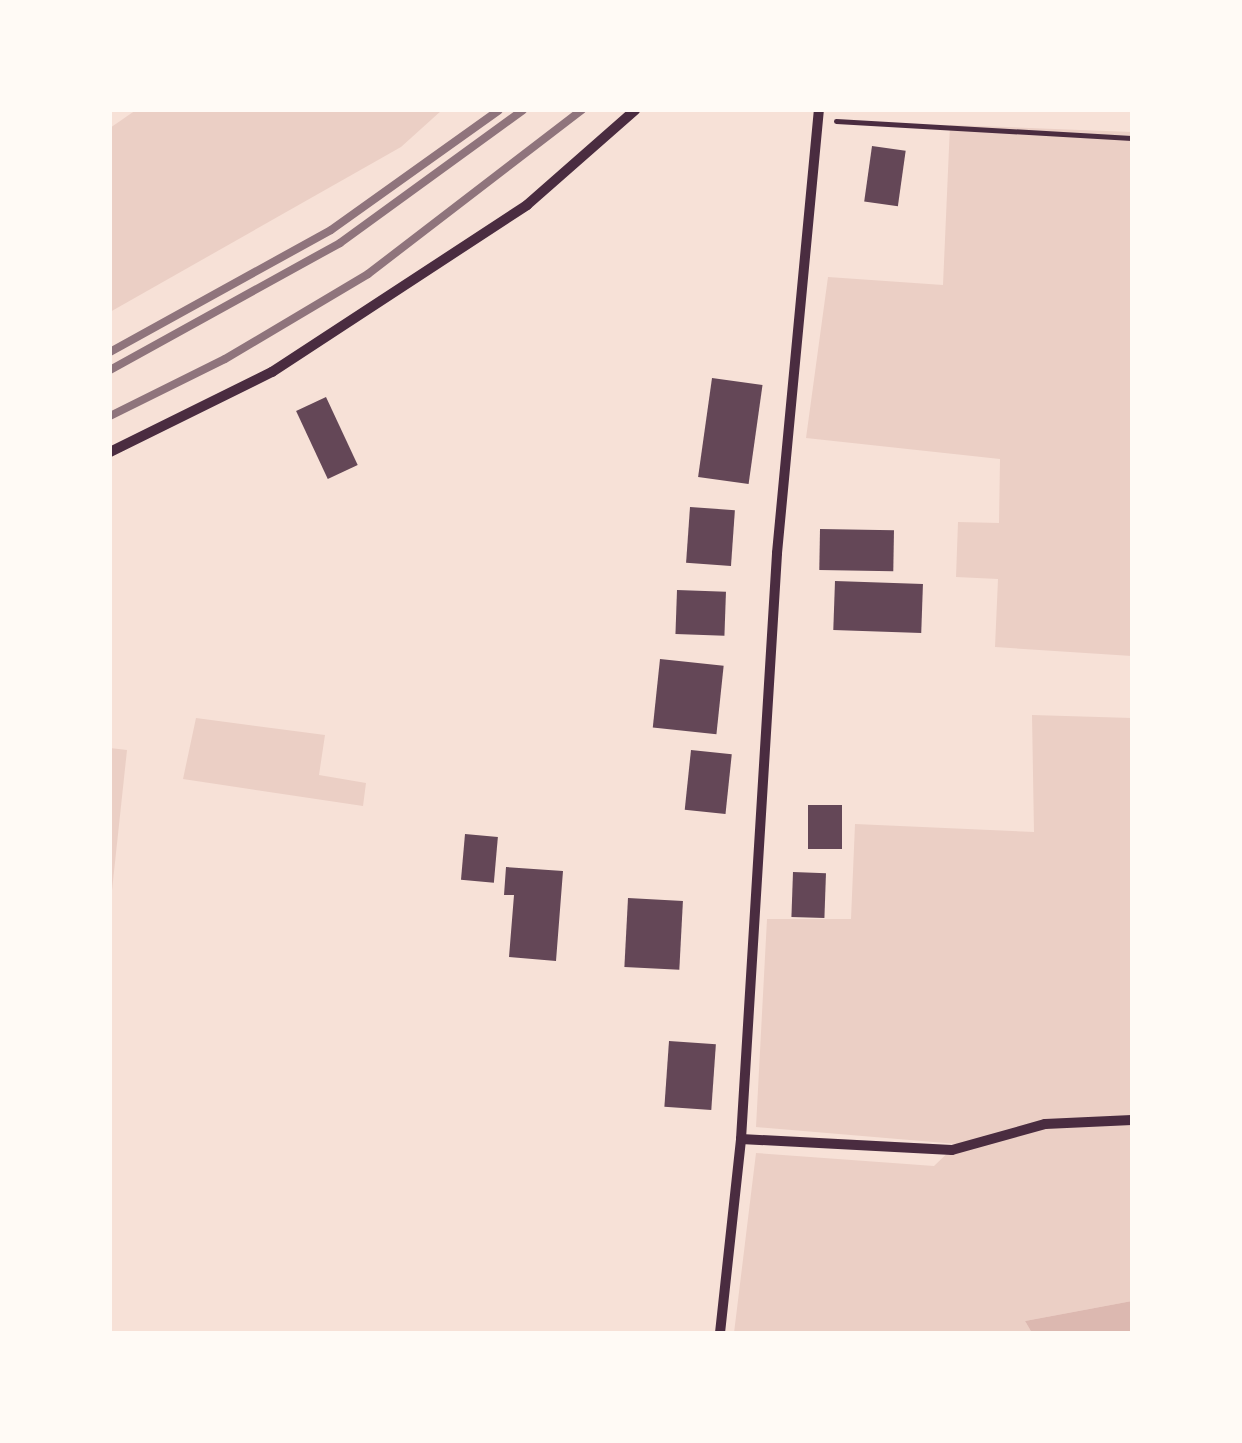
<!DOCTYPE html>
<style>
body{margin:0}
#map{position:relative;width:1242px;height:1443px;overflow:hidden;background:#f7e1d7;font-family:"Roboto Serif",serif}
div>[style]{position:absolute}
.green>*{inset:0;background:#ebcfc5}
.water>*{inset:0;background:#dcb8b0}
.building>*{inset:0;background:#644757;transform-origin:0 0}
.path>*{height:5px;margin:-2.5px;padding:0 2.5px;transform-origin:2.5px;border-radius:2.5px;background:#4a2c40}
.minor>*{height:10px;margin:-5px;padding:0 5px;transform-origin:5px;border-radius:5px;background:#4a2c40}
.rail>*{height:8px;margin:-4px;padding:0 4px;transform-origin:4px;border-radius:4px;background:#8f747c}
span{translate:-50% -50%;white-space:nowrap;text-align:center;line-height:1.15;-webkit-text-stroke:10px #fffaf5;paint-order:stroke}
.frame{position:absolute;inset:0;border:112px solid #fffaf5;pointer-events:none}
</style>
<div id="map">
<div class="green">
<i style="clip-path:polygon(136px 110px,442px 110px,401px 147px,110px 312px,110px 128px)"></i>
<i style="clip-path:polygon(950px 125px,1132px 132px,1132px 656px,995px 647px,998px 579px,956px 577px,958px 522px,999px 523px,1000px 459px,806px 438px,828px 277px,943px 285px)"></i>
<i style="clip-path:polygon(1032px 715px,1132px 718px,1132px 1301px,1025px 1321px,1032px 1333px,734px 1333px,756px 1153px,934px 1166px,957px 1144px,756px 1127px,767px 919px,851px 919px,855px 824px,1034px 832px)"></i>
<i style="clip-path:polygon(196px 718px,325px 735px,319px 775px,366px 783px,363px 806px,183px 779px)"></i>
<i style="clip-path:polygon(110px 748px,127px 750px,110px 909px)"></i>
</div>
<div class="water">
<i style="clip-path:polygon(1132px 1301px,1132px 1333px,1032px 1333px,1025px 1321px)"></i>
</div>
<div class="building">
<i style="left:872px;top:146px;width:34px;height:56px;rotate:8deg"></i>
<i style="left:712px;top:378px;width:51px;height:100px;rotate:8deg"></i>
<i style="left:326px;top:397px;width:75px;height:33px;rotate:65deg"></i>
<i style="left:690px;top:507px;width:45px;height:56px;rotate:4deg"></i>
<i style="left:820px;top:529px;width:74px;height:41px;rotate:1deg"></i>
<i style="left:835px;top:581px;width:88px;height:49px;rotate:2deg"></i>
<i style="left:677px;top:590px;width:49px;height:44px;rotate:2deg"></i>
<i style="left:660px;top:659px;width:64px;height:69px;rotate:6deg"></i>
<i style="left:691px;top:750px;width:41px;height:60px;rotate:6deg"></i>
<i style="left:808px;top:805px;width:34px;height:44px"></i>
<i style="left:465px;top:834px;width:33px;height:46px;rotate:5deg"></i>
<i style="clip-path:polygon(506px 867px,563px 871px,556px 961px,509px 957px,514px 895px,504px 895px)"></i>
<i style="left:793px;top:872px;width:33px;height:45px;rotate:2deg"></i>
<i style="left:628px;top:898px;width:55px;height:69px;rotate:3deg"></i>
<i style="left:669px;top:1041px;width:47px;height:66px;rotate:4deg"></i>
</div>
<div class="path">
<i style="left:836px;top:121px;width:296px;rotate:3.3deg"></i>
</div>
<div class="minor">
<i style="left:110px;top:452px;width:181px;rotate:-26.3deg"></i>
<i style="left:272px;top:372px;width:305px;rotate:-33.2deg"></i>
<i style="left:527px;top:205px;width:144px;rotate:-41.3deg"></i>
<i style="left:741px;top:1139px;width:211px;rotate:3deg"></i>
<i style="left:952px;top:1150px;width:97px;rotate:-15.6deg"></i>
<i style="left:1045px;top:1124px;width:87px;rotate:-2.6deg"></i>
<i style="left:720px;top:1333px;width:195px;rotate:-83.8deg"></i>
<i style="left:741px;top:1139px;width:587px;rotate:-86.48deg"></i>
<i style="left:777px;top:553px;width:445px;rotate:-84.6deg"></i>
</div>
<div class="rail">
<i style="left:110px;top:352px;width:252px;rotate:-28.9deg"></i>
<i style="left:331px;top:230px;width:206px;rotate:-35.5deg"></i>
<i style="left:110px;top:370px;width:263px;rotate:-28.9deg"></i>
<i style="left:340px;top:243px;width:226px;rotate:-36deg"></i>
<i style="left:110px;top:416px;width:128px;rotate:-26.4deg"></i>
<i style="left:225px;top:359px;width:166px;rotate:-30.7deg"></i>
<i style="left:368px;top:274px;width:270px;rotate:-37.5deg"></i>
</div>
<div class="frame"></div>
</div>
